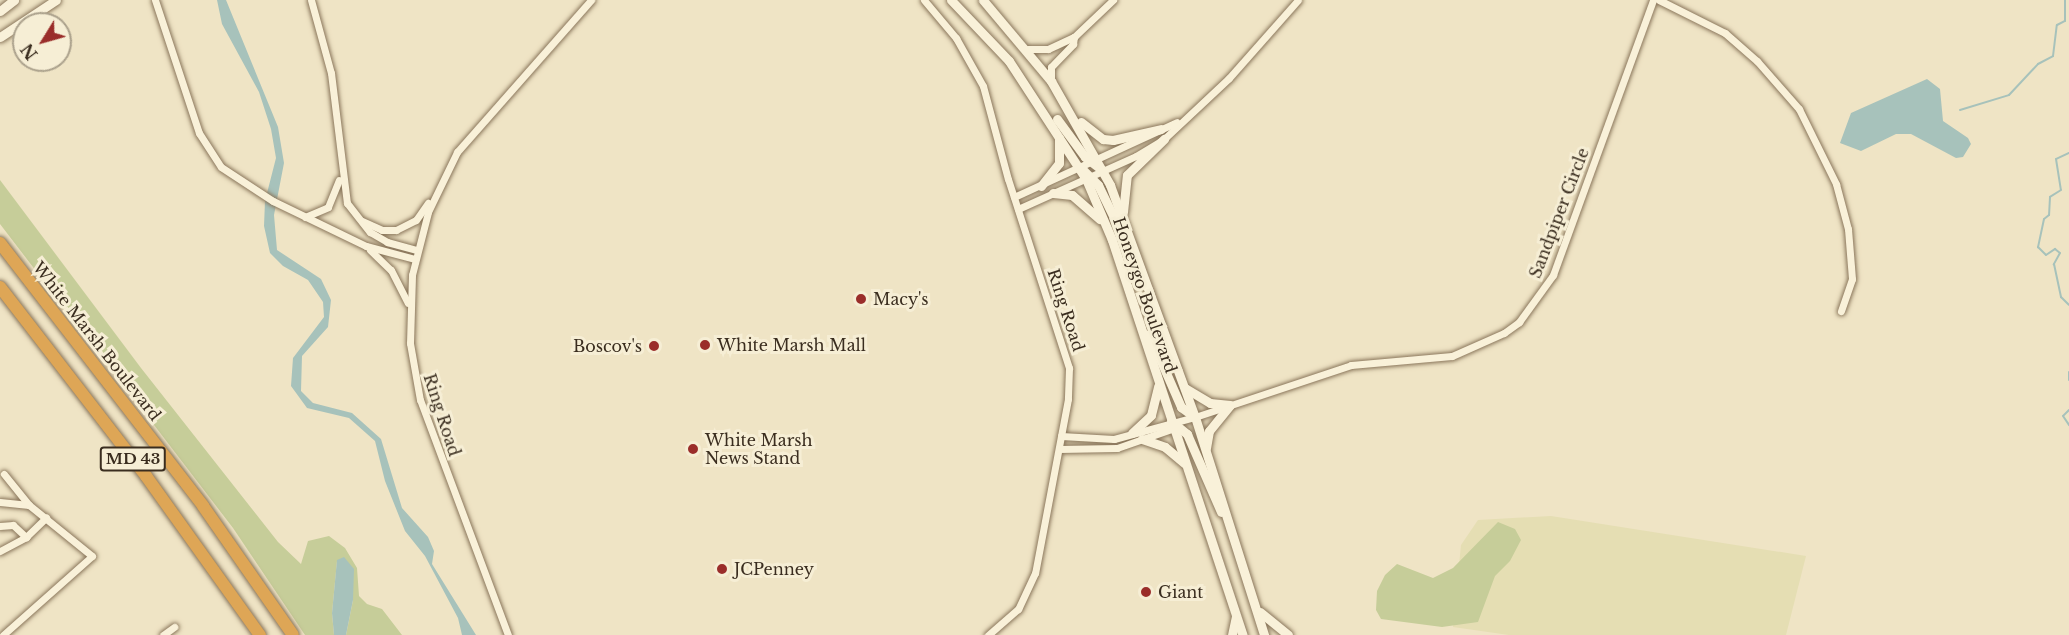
<!DOCTYPE html>
<style>
body{margin:0}
#map{position:relative;width:2069px;height:635px;overflow:hidden;background:#efe4c5;font-family:"Libre Baskerville",serif}
div>[style]{position:absolute}
.farmland>*{inset:0;background:#e5deb3}
.green>*{inset:0;background:#c6cd99}
.water>*{inset:0;background:#a7c2bb}
.stream>*{height:2px;margin:-1px;padding:0 1px;transform-origin:1px;border-radius:1px;background:#a7c2bb}
.roads{filter:drop-shadow(0 0 2px #8a765b) drop-shadow(0 0 2px #8a765b)}
.street>*{height:7px;margin:-3.5px;padding:0 3.5px;transform-origin:3.5px;border-radius:3.5px;background:#f9f1d9}
.secondary>*{height:9px;margin:-4.5px;padding:0 4.5px;transform-origin:4.5px;border-radius:4.5px;background:#f9f1d9}
.highway>*{height:12px;margin:-6px;padding:0 6px;transform-origin:6px;border-radius:6px;background:#dea656}
.dots>*{width:16px;height:16px;translate:-50% -50%;box-sizing:border-box;border:3px solid #f6eed5;border-radius:50%}
span{translate:-50% -50%;white-space:nowrap;text-align:center;line-height:1.15;-webkit-text-stroke:6px #f6eed5;paint-order:stroke}
.shield-label span{padding:2px 4px;background:#f6eed5;border:2px solid;border-radius:4px;-webkit-text-stroke-width:0}
.shield-label{font-size:15px;color:#3a2d1f;font-weight:700}
.street-label{font-size:16px;color:#3a2d1f}
.poi-label{font-size:16px;color:#3a2d1f}
.left{translate:0 -50%;text-align:left}
.right{translate:-100% -50%;text-align:right}
.north{position:absolute;left:12px;top:12px;width:60px;height:60px;box-sizing:border-box;background:#f6eed5;border:2px solid #aba18c;border-radius:50%;rotate:233deg;font-size:16px;font-weight:700;line-height:24px;text-align:center;color:#3a2d1f}
.north::after{content:'';display:block;margin:auto;width:21px;height:27px;background:#9a2d2a;clip-path:polygon(50% 0,100% 100%,50% 72%,0 100%)}
</style>
<div id="map">
<div class="farmland">
<i style="clip-path:polygon(1551px 516px,1806px 556px,1786px 635px,1509px 635px,1453px 627px,1461px 545px,1478px 520px)"></i>
</div>
<div class="green">
<i style="clip-path:polygon(0 180px,141px 368px,278px 542px,301px 564px,308px 541px,329px 536px,345px 548px,357px 568px,359px 596px,367px 604px,382px 609px,402px 635px,346px 635px,353px 600px,337px 561px,332px 613px,334px 635px,305px 635px,233px 528px,0 224px)"></i>
<i style="clip-path:polygon(1498px 522px,1515px 529px,1521px 540px,1510px 561px,1495px 576px,1478px 622px,1442px 627px,1381px 619px,1376px 610px,1377px 591px,1385px 575px,1397px 564px,1433px 578px,1453px 568px)"></i>
</div>
<div class="water">
<i style="clip-path:polygon(217px 0,226px 0,278px 127px,284px 163px,274px 215px,277px 250px,321px 279px,331px 300px,328px 327px,302px 356px,301px 391px,313px 403px,352px 413px,381px 439px,402px 508px,428px 537px,434px 551px,432px 564px,476px 635px,462px 635px,458px 618px,425px 556px,405px 531px,385px 481px,375px 441px,349px 418px,307px 408px,291px 386px,293px 358px,324px 317px,323px 302px,308px 280px,283px 266px,270px 253px,264px 226px,265px 201px,276px 158px,271px 129px,259px 92px,222px 24px)"></i>
<i style="clip-path:polygon(1927px 79px,1940px 89px,1943px 121px,1968px 138px,1971px 144px,1963px 157px,1956px 158px,1911px 134px,1896px 134px,1861px 151px,1840px 143px,1851px 113px)"></i>
<i style="clip-path:polygon(344px 557px,354px 569px,353px 600px,346px 635px,334px 635px,332px 613px,337px 560px)"></i>
</div>
<div class="stream">
<i style="left:1960px;top:110px;width:51px;rotate:-17deg"></i>
<i style="left:2009px;top:95px;width:42px;rotate:-46.9deg"></i>
<i style="left:2038px;top:64px;width:17px;rotate:-28deg"></i>
<i style="left:2053px;top:56px;width:31px;rotate:-83deg"></i>
<i style="left:2057px;top:25px;width:9px;rotate:-27deg"></i>
<i style="left:2065px;top:21px;width:21px;rotate:-90deg"></i>
<i style="left:2069px;top:153px;width:14px;rotate:155deg"></i>
<i style="left:2056px;top:159px;width:31px;rotate:81deg"></i>
<i style="left:2061px;top:190px;width:13px;rotate:148deg"></i>
<i style="left:2050px;top:197px;width:18px;rotate:93deg"></i>
<i style="left:2049px;top:215px;width:6px;rotate:141deg"></i>
<i style="left:2044px;top:219px;width:29px;rotate:102deg"></i>
<i style="left:2038px;top:247px;width:11px;rotate:45deg"></i>
<i style="left:2046px;top:255px;width:11px;rotate:-34deg"></i>
<i style="left:2055px;top:249px;width:6px;rotate:39deg"></i>
<i style="left:2060px;top:253px;width:13px;rotate:119deg"></i>
<i style="left:2054px;top:264px;width:34px;rotate:78deg"></i>
<i style="left:2061px;top:297px;width:11px;rotate:45deg"></i>
<i style="left:2069px;top:372px;width:8px;rotate:90deg"></i>
<i style="left:2069px;top:410px;width:8px;rotate:135deg"></i>
<i style="left:2063px;top:416px;width:11px;rotate:56deg"></i>
</div>
<div class="roads">
<div class="street">
<i style="left:155px;top:0;width:140px;rotate:71.7deg"></i>
<i style="left:199px;top:133px;width:40px;rotate:57.1deg"></i>
<i style="left:221px;top:167px;width:62px;rotate:33.2deg"></i>
<i style="left:273px;top:201px;width:103px;rotate:25.8deg"></i>
<i style="left:366px;top:246px;width:51px;rotate:14.9deg"></i>
<i style="left:311px;top:0;width:76px;rotate:74.7deg"></i>
<i style="left:331px;top:73px;width:131px;rotate:83deg"></i>
<i style="left:347px;top:203px;width:37px;rotate:52deg"></i>
<i style="left:370px;top:232px;width:20px;rotate:30deg"></i>
<i style="left:387px;top:242px;width:31px;rotate:15deg"></i>
<i style="left:924px;top:0;width:50px;rotate:49.9deg"></i>
<i style="left:956px;top:38px;width:55px;rotate:60.6deg"></i>
<i style="left:983px;top:86px;width:96px;rotate:75deg"></i>
<i style="left:1008px;top:179px;width:199px;rotate:72.1deg"></i>
<i style="left:1069px;top:368px;width:31px;rotate:92deg"></i>
<i style="left:1068px;top:399px;width:177px;rotate:100.7deg"></i>
<i style="left:1035px;top:573px;width:40px;rotate:115deg"></i>
<i style="left:1018px;top:609px;width:40px;rotate:139deg"></i>
<i style="left:1659px;top:0;width:74px;rotate:26.6deg"></i>
<i style="left:1725px;top:33px;width:43px;rotate:41.2deg"></i>
<i style="left:1757px;top:61px;width:64px;rotate:48.8deg"></i>
<i style="left:1799px;top:109px;width:84px;rotate:63.7deg"></i>
<i style="left:1836px;top:184px;width:47px;rotate:75.1deg"></i>
<i style="left:1848px;top:229px;width:50px;rotate:85.4deg"></i>
<i style="left:1852px;top:279px;width:34px;rotate:109deg"></i>
<i style="left:1027px;top:49px;width:21px"></i>
<i style="left:1048px;top:49px;width:29px;rotate:-25deg"></i>
<i style="left:1074px;top:37px;width:54px;rotate:-43.5deg"></i>
<i style="left:1051px;top:81px;width:14px;rotate:-90deg"></i>
<i style="left:1051px;top:67px;width:32px;rotate:-46deg"></i>
<i style="left:1073px;top:44px;width:7px;rotate:-82deg"></i>
<i style="left:1014px;top:197px;width:179px;rotate:-24.7deg"></i>
<i style="left:1018px;top:209px;width:129px;rotate:-24.2deg"></i>
<i style="left:1136px;top:156px;width:33px;rotate:-31deg"></i>
<i style="left:1164px;top:139px;width:89px;rotate:-43.2deg"></i>
<i style="left:1229px;top:78px;width:104px;rotate:-48.5deg"></i>
<i style="left:305px;top:217px;width:25px;rotate:-23deg"></i>
<i style="left:328px;top:207px;width:29px;rotate:-68deg"></i>
<i style="left:362px;top:221px;width:22px;rotate:24deg"></i>
<i style="left:382px;top:230px;width:14px"></i>
<i style="left:396px;top:230px;width:22px;rotate:-27deg"></i>
<i style="left:416px;top:220px;width:21px;rotate:-55deg"></i>
<i style="left:370px;top:250px;width:29px;rotate:44deg"></i>
<i style="left:391px;top:270px;width:37px;rotate:63deg"></i>
<i style="left:1061px;top:436px;width:53px;rotate:3.2deg"></i>
<i style="left:1114px;top:439px;width:84px;rotate:-15.2deg"></i>
<i style="left:1195px;top:417px;width:164px;rotate:-18.4deg"></i>
<i style="left:1351px;top:365px;width:101px;rotate:-5.1deg"></i>
<i style="left:1452px;top:356px;width:57px;rotate:-23.9deg"></i>
<i style="left:1504px;top:333px;width:19px;rotate:-36deg"></i>
<i style="left:1519px;top:322px;width:58px;rotate:-54.1deg"></i>
<i style="left:1553px;top:275px;width:293px;rotate:-70deg"></i>
<i style="left:1059px;top:449px;width:58px;rotate:-1deg"></i>
<i style="left:1117px;top:448px;width:64px;rotate:-19.3deg"></i>
<i style="left:0;top:502px;width:29px;rotate:6deg"></i>
<i style="left:0;top:526px;width:13px;rotate:-4deg"></i>
<i style="left:13px;top:525px;width:18px;rotate:43deg"></i>
<i style="left:0;top:551px;width:30px;rotate:-28deg"></i>
<i style="left:26px;top:537px;width:28px;rotate:-44deg"></i>
<i style="left:3px;top:635px;width:119px;rotate:-41.6deg"></i>
<i style="left:92px;top:556px;width:81px;rotate:-141deg"></i>
<i style="left:29px;top:505px;width:40px;rotate:-129deg"></i>
<i style="left:163px;top:635px;width:14px;rotate:-36deg"></i>
<i style="left:508px;top:635px;width:251px;rotate:-110.5deg"></i>
<i style="left:420px;top:400px;width:58px;rotate:-100deg"></i>
<i style="left:410px;top:343px;width:68px;rotate:-88.3deg"></i>
<i style="left:412px;top:275px;width:65px;rotate:-75.7deg"></i>
<i style="left:428px;top:212px;width:67px;rotate:-64.2deg"></i>
<i style="left:457px;top:152px;width:203px;rotate:-48.6deg"></i>
</div>
<div class="secondary">
<i style="left:951px;top:0;width:84px;rotate:46.4deg"></i>
<i style="left:1009px;top:61px;width:141px;rotate:56.9deg"></i>
<i style="left:1086px;top:179px;width:66px;rotate:66.9deg"></i>
<i style="left:1112px;top:240px;width:416px;rotate:71.7deg"></i>
<i style="left:983px;top:0;width:106px;rotate:50deg"></i>
<i style="left:1051px;top:81px;width:120px;rotate:60.4deg"></i>
<i style="left:1110px;top:185px;width:247px;rotate:69.9deg"></i>
<i style="left:1195px;top:417px;width:229px;rotate:72.4deg"></i>
<i style="left:0;top:11px;width:18px;rotate:-38deg"></i>
<i style="left:0;top:37px;width:67px;rotate:-33.5deg"></i>
<i style="left:1057px;top:119px;width:47px;rotate:53.6deg"></i>
<i style="left:1085px;top:157px;width:20px;rotate:37deg"></i>
<i style="left:1081px;top:122px;width:28px;rotate:38deg"></i>
<i style="left:1103px;top:139px;width:10px;rotate:6deg"></i>
<i style="left:1113px;top:140px;width:49px;rotate:-12.9deg"></i>
<i style="left:1082px;top:169px;width:23px;rotate:45deg"></i>
<i style="left:1098px;top:185px;width:89px;rotate:64deg"></i>
<i style="left:1041px;top:186px;width:29px;rotate:-52deg"></i>
<i style="left:1059px;top:163px;width:25px;rotate:-90deg"></i>
<i style="left:1053px;top:193px;width:19px;rotate:6deg"></i>
<i style="left:1072px;top:195px;width:37px;rotate:41deg"></i>
<i style="left:1123px;top:212px;width:37px;rotate:-84deg"></i>
<i style="left:1127px;top:175px;width:52px;rotate:-44.2deg"></i>
<i style="left:1149px;top:334px;width:80px;rotate:66.3deg"></i>
<i style="left:1181px;top:407px;width:17px;rotate:36deg"></i>
<i style="left:1185px;top:388px;width:29px;rotate:31deg"></i>
<i style="left:1210px;top:403px;width:20px;rotate:6deg"></i>
<i style="left:1171px;top:421px;width:21px;rotate:39deg"></i>
<i style="left:1187px;top:434px;width:85px;rotate:66.4deg"></i>
<i style="left:1132px;top:433px;width:26px;rotate:-43deg"></i>
<i style="left:1151px;top:415px;width:30px;rotate:-76deg"></i>
<i style="left:1142px;top:439px;width:24px;rotate:19deg"></i>
<i style="left:1165px;top:447px;width:25px;rotate:40deg"></i>
<i style="left:1206px;top:448px;width:17px;rotate:-80deg"></i>
<i style="left:1209px;top:431px;width:33px;rotate:-51deg"></i>
<i style="left:1260px;top:612px;width:36px;rotate:39deg"></i>
<i style="left:1232px;top:635px;width:19px;rotate:-78deg"></i>
</div>
<div class="highway">
<i style="left:0;top:243px;width:332px;rotate:52.3deg"></i>
<i style="left:203px;top:506px;width:157px;rotate:55.1deg"></i>
<i style="left:0;top:287px;width:239px;rotate:52.3deg"></i>
<i style="left:146px;top:476px;width:196px;rotate:54.4deg"></i>
</div>
</div>
<div class="dots">
<i style="left:861px;top:299px;background:#9a2d2a"></i>
<i style="left:705px;top:345px;background:#9a2d2a"></i>
<i style="left:654px;top:346px;background:#9a2d2a"></i>
<i style="left:693px;top:449px;background:#9a2d2a"></i>
<i style="left:722px;top:569px;background:#9a2d2a"></i>
<i style="left:1146px;top:592px;background:#9a2d2a"></i>
</div>
<div class="shield-label">
<span style="left:133px;top:459px">MD 43</span>
</div>
<div class="street-label">
<span style="left:1559px;top:213px;rotate:-69deg">Sandpiper Circle</span>
<span style="left:1145px;top:295px;rotate:71deg">Honeygo Boulevard</span>
<span style="left:1066px;top:310px;rotate:72deg">Ring Road</span>
<span style="left:97px;top:341px;rotate:52deg">White Marsh Boulevard</span>
<span style="left:442px;top:415px;rotate:72deg">Ring Road</span>
</div>
<div class="poi-label">
<span class="left" style="left:873px;top:299px">Macy's</span>
<span class="left" style="left:717px;top:345px">White Marsh Mall</span>
<span class="right" style="left:642px;top:346px">Boscov's</span>
<span class="left" style="left:705px;top:449px">White Marsh<br>News Stand</span>
<span class="left" style="left:734px;top:569px">JCPenney</span>
<span class="left" style="left:1158px;top:592px">Giant</span>
</div>
<div class="north">N</div>
</div>
